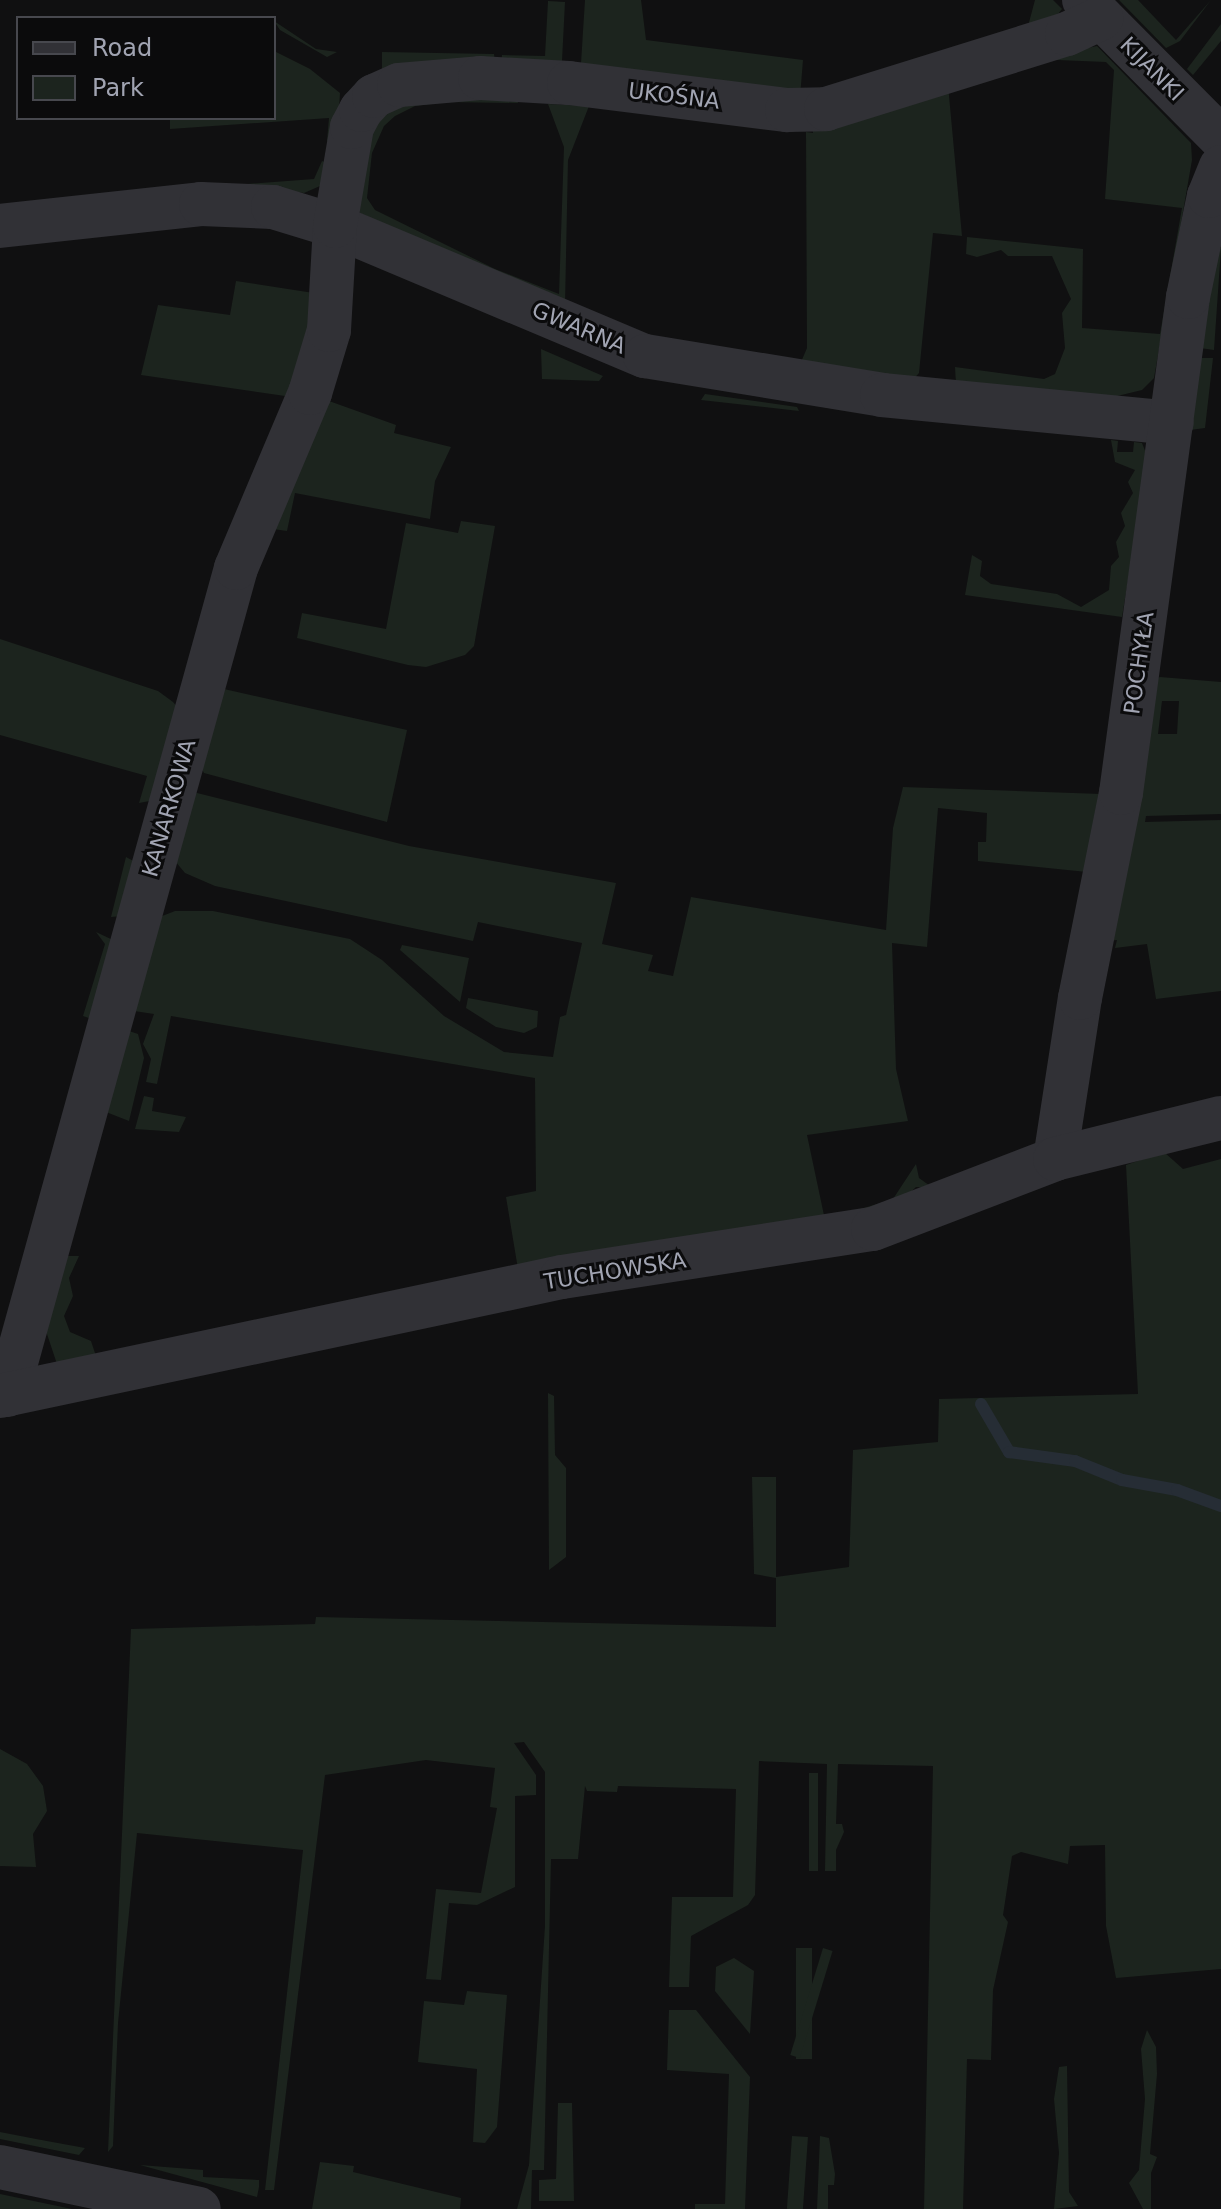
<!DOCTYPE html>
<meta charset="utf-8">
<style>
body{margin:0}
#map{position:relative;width:1221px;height:2209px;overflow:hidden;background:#101011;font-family:"DejaVu Sans",sans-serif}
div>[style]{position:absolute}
.green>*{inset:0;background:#1c241e;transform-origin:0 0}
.stream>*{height:12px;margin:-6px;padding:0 6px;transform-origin:6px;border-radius:6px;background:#262d35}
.minor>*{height:44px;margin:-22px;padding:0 22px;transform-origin:22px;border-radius:22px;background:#313136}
span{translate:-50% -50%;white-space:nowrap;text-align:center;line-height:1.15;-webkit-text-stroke:6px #0b0b0c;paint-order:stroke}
.street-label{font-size:22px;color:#a1a4b2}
.legend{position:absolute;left:16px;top:16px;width:260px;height:104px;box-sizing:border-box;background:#0b0b0c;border:2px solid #47484e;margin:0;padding:10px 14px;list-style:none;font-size:24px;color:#a1a4b2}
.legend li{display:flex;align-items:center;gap:16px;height:40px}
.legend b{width:40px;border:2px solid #47484e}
</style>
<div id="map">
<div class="green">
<i style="clip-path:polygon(585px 0,641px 0,646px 40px,803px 60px,800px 97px,581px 63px)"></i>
<i style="clip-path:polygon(1035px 0,1053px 0,1062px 9px,1046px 29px,1027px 30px)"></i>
<i style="clip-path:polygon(1119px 0,1138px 0,1176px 40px,1211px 0,1180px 41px,1166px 48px)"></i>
<i style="clip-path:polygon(548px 1px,565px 2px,562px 61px,501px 64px,502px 55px,545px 56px)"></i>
<i style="clip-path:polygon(274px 21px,316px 49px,337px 52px,327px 57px,280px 30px)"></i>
<i style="clip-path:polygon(1221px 24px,1221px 41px,1193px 75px,1187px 69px)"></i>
<i style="clip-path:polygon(1097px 46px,1191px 143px,1192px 160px,1154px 378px,1142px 390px,1109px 398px,956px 384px,955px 367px,1044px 379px,1055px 374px,1065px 348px,1062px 313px,1071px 299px,1052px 256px,1008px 256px,1001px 250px,977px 257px,966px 254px,967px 237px,1083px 249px,1082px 328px,1160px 334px,1182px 208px,1105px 199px,1114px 70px,1106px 62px,1033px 59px)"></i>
<i style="clip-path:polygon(274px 51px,310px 69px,340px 93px,337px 142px,327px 141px,329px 118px,170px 129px,170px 118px,274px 118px)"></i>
<i style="clip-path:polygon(382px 52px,494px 54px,495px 63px,382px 72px)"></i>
<i style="clip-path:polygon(948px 85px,962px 236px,933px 233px,919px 373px,910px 383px,801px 362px,807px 348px,806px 132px,813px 133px,812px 126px)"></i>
<i style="clip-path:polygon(516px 92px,518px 103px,447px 102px,415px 106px,395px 116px,384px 126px,372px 153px,367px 198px,375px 210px,495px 269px,559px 294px,564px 147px,548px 104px,589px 106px,568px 160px,565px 305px,360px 213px,356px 203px,367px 128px,390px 106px)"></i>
<i style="clip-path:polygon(322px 161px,333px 165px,320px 186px,304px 193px,234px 185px,314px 179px)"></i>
<i style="clip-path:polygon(1221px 248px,1214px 350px,1200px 348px,1215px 249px)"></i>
<i style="clip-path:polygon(236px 281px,320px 294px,317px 332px,285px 396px,141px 375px,158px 305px,230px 315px)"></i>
<i style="clip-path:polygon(541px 349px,603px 376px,599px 381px,542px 379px)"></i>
<i style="clip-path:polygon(1200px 358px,1213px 358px,1205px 428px,1190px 430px)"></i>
<i style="clip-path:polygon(705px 394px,797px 407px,799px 411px,701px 400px)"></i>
<i style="clip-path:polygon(329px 401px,396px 425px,394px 433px,451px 447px,435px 481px,430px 519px,295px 493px,287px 531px,266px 528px)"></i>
<i style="clip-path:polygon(1111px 440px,1118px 441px,1117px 452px,1133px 452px,1134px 442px,1142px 443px,1148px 458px,1122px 617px,965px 595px,972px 555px,982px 561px,980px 576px,991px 584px,1057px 594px,1081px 607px,1109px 590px,1111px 566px,1119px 557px,1116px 542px,1125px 526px,1121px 513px,1133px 493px,1128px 482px,1135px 470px,1115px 462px)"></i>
<i style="clip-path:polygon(461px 521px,495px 526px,474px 646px,465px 655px,426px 667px,408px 665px,297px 638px,302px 613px,386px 629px,406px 523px,458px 533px)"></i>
<i style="clip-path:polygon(0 639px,158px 691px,173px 702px,182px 713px,155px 800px,139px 803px,147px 776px,0 735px)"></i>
<i style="clip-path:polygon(evenodd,1160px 677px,1221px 682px,1221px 814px,1146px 816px,1145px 822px,1221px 820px,1221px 991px,1156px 999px,1147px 944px,1115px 948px,1117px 940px,1108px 941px,1153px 680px,1160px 677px,1162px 701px,1179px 701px,1177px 734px,1158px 734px,1162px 701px)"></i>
<i style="clip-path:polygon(224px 689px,407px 730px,387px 822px,204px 773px,199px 764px)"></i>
<i style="clip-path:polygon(903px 787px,1101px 794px,1087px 872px,978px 861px,978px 842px,986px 842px,987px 813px,938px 808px,927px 947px,892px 943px,896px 1069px,908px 1121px,807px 1135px,825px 1220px,893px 1199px,916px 1164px,919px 1178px,933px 1188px,916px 1187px,899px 1203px,803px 1232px,523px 1270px,394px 1300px,386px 1296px,518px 1269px,506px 1197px,536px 1191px,535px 1078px,171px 1016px,157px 1084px,146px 1082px,151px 1059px,143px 1044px,154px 1014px,134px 1011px,129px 1031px,138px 1034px,144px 1058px,129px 1121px,106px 1112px,103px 1102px,152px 920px,175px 911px,213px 911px,350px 939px,382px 960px,444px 1016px,504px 1052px,553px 1057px,560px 1017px,566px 1015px,582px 943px,478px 922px,473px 941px,215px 886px,185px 873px,170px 855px,188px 795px,197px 793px,409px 846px,616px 883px,602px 944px,653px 955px,648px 971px,673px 976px,691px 897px,886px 930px,893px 828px)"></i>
<i style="clip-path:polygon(126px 857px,137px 863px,122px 916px,111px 917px)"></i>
<i style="clip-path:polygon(96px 932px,115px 941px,92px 1019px,83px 1016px,105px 944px)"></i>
<i style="clip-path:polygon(402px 945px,469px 958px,460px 1002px,400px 950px)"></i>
<i style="clip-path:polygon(468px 998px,538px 1011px,537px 1027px,524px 1033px,496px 1027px,466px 1008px)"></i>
<i style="clip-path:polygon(144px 1096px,154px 1098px,152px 1111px,186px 1117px,179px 1132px,135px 1129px)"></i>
<i style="clip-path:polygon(1164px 1152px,1183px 1169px,1221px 1159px,1221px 1969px,1116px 1978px,1106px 1926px,1105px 1845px,1070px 1846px,1068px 1864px,1021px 1852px,1012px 1856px,1003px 1915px,1008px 1922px,993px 1990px,991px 2060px,967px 2059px,963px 2209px,924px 2209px,933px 1766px,838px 1764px,836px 1824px,842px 1824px,844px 1832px,836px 1850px,836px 1871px,825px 1871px,827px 1764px,759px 1761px,755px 1895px,748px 1905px,691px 1936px,689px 1987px,669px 1987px,672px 1897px,733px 1897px,736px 1789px,618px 1786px,617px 1792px,587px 1791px,585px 1786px,578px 1859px,551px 1859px,544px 2170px,532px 2170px,531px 2209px,517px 2209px,529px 2165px,545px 1926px,545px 1772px,524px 1742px,514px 1743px,536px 1775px,536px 1795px,515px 1796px,515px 1887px,477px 1905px,449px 1903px,441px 1980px,426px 1979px,436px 1889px,481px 1893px,497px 1808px,490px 1807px,495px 1768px,426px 1760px,325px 1775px,274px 2190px,265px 2190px,303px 1850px,137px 1833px,118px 2023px,113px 2146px,108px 2152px,131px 1629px,315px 1624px,316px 1617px,776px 1627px,776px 1578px,754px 1574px,752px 1477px,776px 1477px,776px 1577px,849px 1567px,853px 1450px,938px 1442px,939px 1399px,1138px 1394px,1126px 1165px)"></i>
<i style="clip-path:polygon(59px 1256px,79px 1256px,69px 1278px,73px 1296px,64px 1316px,70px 1332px,91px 1341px,96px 1356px,58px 1367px,44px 1325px)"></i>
<i style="clip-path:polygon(548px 1393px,554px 1396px,555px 1455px,566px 1468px,566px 1557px,549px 1570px)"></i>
<i style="clip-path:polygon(0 1749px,27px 1764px,43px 1786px,47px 1811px,33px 1834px,36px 1867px,0 1866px)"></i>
<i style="left:809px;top:1773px;width:9px;height:98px"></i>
<i style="left:796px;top:1948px;width:16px;height:111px"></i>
<i style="left:823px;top:1948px;width:10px;height:112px;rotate:17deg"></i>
<i style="clip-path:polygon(734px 1958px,754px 1971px,750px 2034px,715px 1991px,716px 1967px)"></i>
<i style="clip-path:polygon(467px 1991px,507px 1995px,497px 2127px,485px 2143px,473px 2142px,477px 2069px,418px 2062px,424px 2001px,464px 2005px)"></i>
<i style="clip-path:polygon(669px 2010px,696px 2010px,750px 2077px,745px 2209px,695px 2209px,695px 2204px,725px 2204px,729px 2074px,667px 2070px)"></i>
<i style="clip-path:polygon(1147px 2030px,1156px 2047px,1157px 2074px,1150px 2154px,1157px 2157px,1151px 2173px,1151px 2209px,1143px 2209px,1129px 2183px,1139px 2170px,1145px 2099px,1141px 2049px)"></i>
<i style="clip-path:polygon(1067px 2066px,1069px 2192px,1078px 2206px,1054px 2209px,1059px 2153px,1054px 2099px,1059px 2067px)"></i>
<i style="clip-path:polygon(558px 2103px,572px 2103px,574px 2201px,539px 2201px,539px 2180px,556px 2179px)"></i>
<i style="clip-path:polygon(0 2132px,36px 2139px,85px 2148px,79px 2155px,0 2139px)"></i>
<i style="left:792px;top:2136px;width:16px;height:73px;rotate:4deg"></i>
<i style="clip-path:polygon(820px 2136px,829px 2138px,835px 2174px,834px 2185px,828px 2185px,828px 2209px,817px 2209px)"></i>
<i style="clip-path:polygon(320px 2162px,354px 2166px,353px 2172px,461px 2198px,460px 2209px,312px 2209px)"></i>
<i style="clip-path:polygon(140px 2165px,203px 2170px,203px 2177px,259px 2180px,259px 2187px,257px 2197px)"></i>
<i style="clip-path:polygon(0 2194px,72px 2209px,0 2209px)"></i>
</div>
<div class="stream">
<i style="left:981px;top:1404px;width:56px;rotate:59.7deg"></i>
<i style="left:1009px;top:1452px;width:67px;rotate:7.8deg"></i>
<i style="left:1075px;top:1461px;width:51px;rotate:22deg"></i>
<i style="left:1122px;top:1480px;width:56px;rotate:10.3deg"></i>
<i style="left:1177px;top:1490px;width:47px;rotate:20deg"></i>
</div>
<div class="minor">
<i style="left:1084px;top:0;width:194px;rotate:45.2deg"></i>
<i style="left:0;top:226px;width:202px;rotate:-6.2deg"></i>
<i style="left:201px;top:204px;width:72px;rotate:2.4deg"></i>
<i style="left:273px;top:207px;width:65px;rotate:17deg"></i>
<i style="left:335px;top:226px;width:336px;rotate:22.8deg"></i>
<i style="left:645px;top:356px;width:240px;rotate:9.3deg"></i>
<i style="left:882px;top:395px;width:291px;rotate:5.5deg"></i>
<i style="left:1055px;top:1159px;width:163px;rotate:-81.2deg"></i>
<i style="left:1080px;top:998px;width:209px;rotate:-78.7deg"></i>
<i style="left:1121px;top:793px;width:501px;rotate:-82.31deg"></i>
<i style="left:1188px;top:297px;width:103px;rotate:-78.3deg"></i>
<i style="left:1209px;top:196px;width:31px;rotate:-68deg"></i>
<i style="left:7px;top:1395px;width:858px;rotate:-74.52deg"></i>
<i style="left:236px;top:568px;width:190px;rotate:-67.1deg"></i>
<i style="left:310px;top:393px;width:66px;rotate:-73.2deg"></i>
<i style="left:329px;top:330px;width:104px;rotate:-86.7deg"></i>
<i style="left:335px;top:226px;width:100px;rotate:-80.3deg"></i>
<i style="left:352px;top:127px;width:19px;rotate:-62deg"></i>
<i style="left:361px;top:110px;width:19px;rotate:-47deg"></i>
<i style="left:374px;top:96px;width:27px;rotate:-24deg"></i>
<i style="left:399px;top:85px;width:81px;rotate:-4.9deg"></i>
<i style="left:480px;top:78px;width:89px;rotate:3.2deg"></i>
<i style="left:569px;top:83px;width:220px;rotate:7.1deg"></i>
<i style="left:787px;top:110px;width:39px;rotate:-1deg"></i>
<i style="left:826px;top:109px;width:252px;rotate:-17.3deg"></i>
<i style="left:1067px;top:34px;width:38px;rotate:-25deg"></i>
<i style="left:0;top:1396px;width:574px;rotate:-11.96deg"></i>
<i style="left:562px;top:1277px;width:315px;rotate:-8.8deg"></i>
<i style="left:873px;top:1229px;width:195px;rotate:-21deg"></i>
<i style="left:1055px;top:1159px;width:171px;rotate:-13.9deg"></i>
<i style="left:0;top:2167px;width:203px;rotate:11.9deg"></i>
</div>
<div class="street-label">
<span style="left:1152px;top:69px;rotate:45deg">KIJANKI</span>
<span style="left:674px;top:96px;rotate:7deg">UKOŚNA</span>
<span style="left:579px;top:328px;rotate:23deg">GWARNA</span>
<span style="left:1139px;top:663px;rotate:-82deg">POCHYŁA</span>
<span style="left:169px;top:808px;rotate:-74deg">KANARKOWA</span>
<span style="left:615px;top:1271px;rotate:-9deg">TUCHOWSKA</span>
</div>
<ul class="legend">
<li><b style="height:10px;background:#313136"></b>Road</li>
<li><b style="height:22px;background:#1c241e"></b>Park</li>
</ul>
</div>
